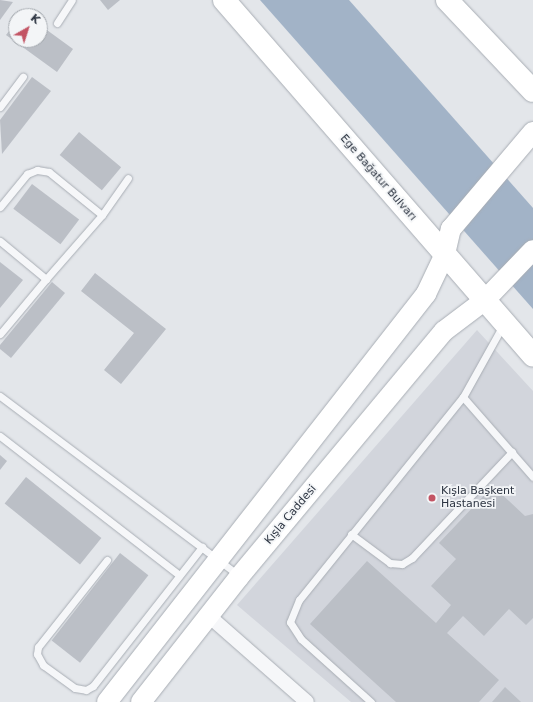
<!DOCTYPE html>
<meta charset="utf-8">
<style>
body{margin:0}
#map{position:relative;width:533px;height:702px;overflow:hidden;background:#e3e6ea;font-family:"DejaVu Sans",sans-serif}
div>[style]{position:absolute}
.built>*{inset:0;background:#d2d5dc}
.water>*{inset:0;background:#a2b3c7}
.building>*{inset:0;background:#bbbfc6;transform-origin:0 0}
.roads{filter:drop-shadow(0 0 1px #a8adb4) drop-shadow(0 0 1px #a8adb4)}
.service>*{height:7px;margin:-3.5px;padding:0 3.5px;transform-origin:3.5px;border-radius:3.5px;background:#f6f7f9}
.minor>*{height:14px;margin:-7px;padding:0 7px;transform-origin:7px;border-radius:7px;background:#f6f7f9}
.secondary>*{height:20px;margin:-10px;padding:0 10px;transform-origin:10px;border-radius:10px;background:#fff}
.primary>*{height:22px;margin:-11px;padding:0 11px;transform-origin:11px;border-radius:11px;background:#fff}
.dots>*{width:11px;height:11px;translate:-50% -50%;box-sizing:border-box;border:2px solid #f3f5f7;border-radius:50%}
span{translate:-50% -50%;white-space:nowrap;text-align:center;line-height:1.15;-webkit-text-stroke:3.5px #f3f5f7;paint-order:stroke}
.street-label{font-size:11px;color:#2c3441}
.poi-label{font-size:11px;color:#2c3441}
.left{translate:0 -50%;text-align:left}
.north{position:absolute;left:8px;top:8px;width:40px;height:40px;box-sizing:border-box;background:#f3f5f7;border:1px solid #a3a8ae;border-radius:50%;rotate:39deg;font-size:11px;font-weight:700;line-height:16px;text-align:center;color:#2c3441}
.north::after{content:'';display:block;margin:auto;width:14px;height:18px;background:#c35464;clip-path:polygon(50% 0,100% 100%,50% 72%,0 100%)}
</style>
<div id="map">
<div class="built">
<i style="clip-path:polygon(477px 330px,533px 391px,533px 702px,351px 702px,237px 605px)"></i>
</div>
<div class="water">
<i style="clip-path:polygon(260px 0,349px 0,533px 208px,533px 309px)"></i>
</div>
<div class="building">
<i style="clip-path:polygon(0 0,13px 2px,0 20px)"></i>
<i style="clip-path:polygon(100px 0,120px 0,108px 10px)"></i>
<i style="clip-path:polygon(16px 22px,16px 40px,40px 40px,40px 25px,73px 49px,57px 72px,6px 35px)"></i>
<i style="clip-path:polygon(32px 77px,51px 91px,2px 154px,0 120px)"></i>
<i style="left:79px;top:132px;width:55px;height:30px;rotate:40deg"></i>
<i style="left:32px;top:184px;width:59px;height:31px;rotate:37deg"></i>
<i style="clip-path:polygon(0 262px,23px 280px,0 308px)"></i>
<i style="clip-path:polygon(95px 273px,166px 329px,121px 384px,104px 370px,134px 333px,81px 291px)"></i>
<i style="clip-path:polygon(52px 282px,65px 293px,11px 358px,0 349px,0 345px)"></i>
<i style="clip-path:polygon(0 455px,7px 461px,0 470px)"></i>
<i style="left:26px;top:477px;width:97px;height:34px;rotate:39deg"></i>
<i style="clip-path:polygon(493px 486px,525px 516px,533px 514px,533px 618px,526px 625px,509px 609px,484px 636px,463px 616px,447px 633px,499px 680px,479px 702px,396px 702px,310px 624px,367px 561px,436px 623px,451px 605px,431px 586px,456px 559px,439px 543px)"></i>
<i style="left:120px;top:553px;width:36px;height:111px;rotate:38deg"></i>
<i style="clip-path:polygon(505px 687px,521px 702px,492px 702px)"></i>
</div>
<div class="roads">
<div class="service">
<i style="left:57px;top:23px;width:27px;rotate:-57deg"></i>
<i style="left:0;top:107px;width:38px;rotate:-53deg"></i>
<i style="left:0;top:207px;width:43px;rotate:-50.7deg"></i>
<i style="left:27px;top:174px;width:11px;rotate:-22deg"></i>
<i style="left:37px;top:170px;width:12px;rotate:9deg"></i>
<i style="left:49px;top:172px;width:68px;rotate:39.1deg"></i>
<i style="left:0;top:241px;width:60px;rotate:39.6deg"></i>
<i style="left:46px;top:279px;width:85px;rotate:-48.8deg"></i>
<i style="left:102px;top:215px;width:45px;rotate:-54.9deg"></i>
<i style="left:0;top:334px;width:72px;rotate:-50.1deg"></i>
<i style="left:0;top:396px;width:298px;rotate:36.9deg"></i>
<i style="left:463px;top:397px;width:106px;rotate:48.8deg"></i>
<i style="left:0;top:436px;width:227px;rotate:37.8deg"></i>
<i style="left:351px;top:534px;width:49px;rotate:36.6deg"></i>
<i style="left:390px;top:563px;width:12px;rotate:5deg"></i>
<i style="left:402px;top:564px;width:12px;rotate:-31deg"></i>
<i style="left:412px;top:558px;width:146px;rotate:-46.7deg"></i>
<i style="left:107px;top:560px;width:111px;rotate:128.4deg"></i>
<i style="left:38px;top:647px;width:7px;rotate:98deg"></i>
<i style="left:37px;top:654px;width:13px;rotate:61deg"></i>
<i style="left:43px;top:665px;width:39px;rotate:36deg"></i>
<i style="left:75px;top:688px;width:11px;rotate:10deg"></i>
<i style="left:86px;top:690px;width:8px;rotate:-30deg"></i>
<i style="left:93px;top:686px;width:177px;rotate:-51.9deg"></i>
<i style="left:371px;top:702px;width:94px;rotate:-138deg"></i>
<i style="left:301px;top:639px;width:20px;rotate:-123deg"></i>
<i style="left:290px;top:622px;width:24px;rotate:-68deg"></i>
<i style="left:299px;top:600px;width:261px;rotate:-51.1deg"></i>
<i style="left:463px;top:397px;width:82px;rotate:-60.9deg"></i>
</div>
<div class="minor">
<i style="left:209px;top:616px;width:130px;rotate:41.3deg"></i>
</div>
<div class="secondary">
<i style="left:107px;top:702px;width:518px;rotate:-51.98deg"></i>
<i style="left:426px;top:294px;width:44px;rotate:-64.6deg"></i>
<i style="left:445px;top:254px;width:26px;rotate:-77deg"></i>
<i style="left:451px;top:229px;width:127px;rotate:-49.8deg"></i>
<i style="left:141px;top:702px;width:159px;rotate:-51.9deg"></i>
<i style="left:239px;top:577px;width:320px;rotate:-50.2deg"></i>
<i style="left:444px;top:331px;width:51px;rotate:-37.1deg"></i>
<i style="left:485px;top:300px;width:69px;rotate:-46.2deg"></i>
</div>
<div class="primary">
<i style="left:224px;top:0;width:471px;rotate:49deg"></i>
<i style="left:447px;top:0;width:125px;rotate:46.6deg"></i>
</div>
</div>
<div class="dots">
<i style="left:432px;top:498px;background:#c35464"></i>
</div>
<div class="street-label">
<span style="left:378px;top:178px;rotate:49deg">Ege Bağatur Bulvarı</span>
<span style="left:291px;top:515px;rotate:-50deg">Kışla Caddesi</span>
</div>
<div class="poi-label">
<span class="left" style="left:441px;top:498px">Kışla Başkent<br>Hastanesi</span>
</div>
<div class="north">K</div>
</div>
